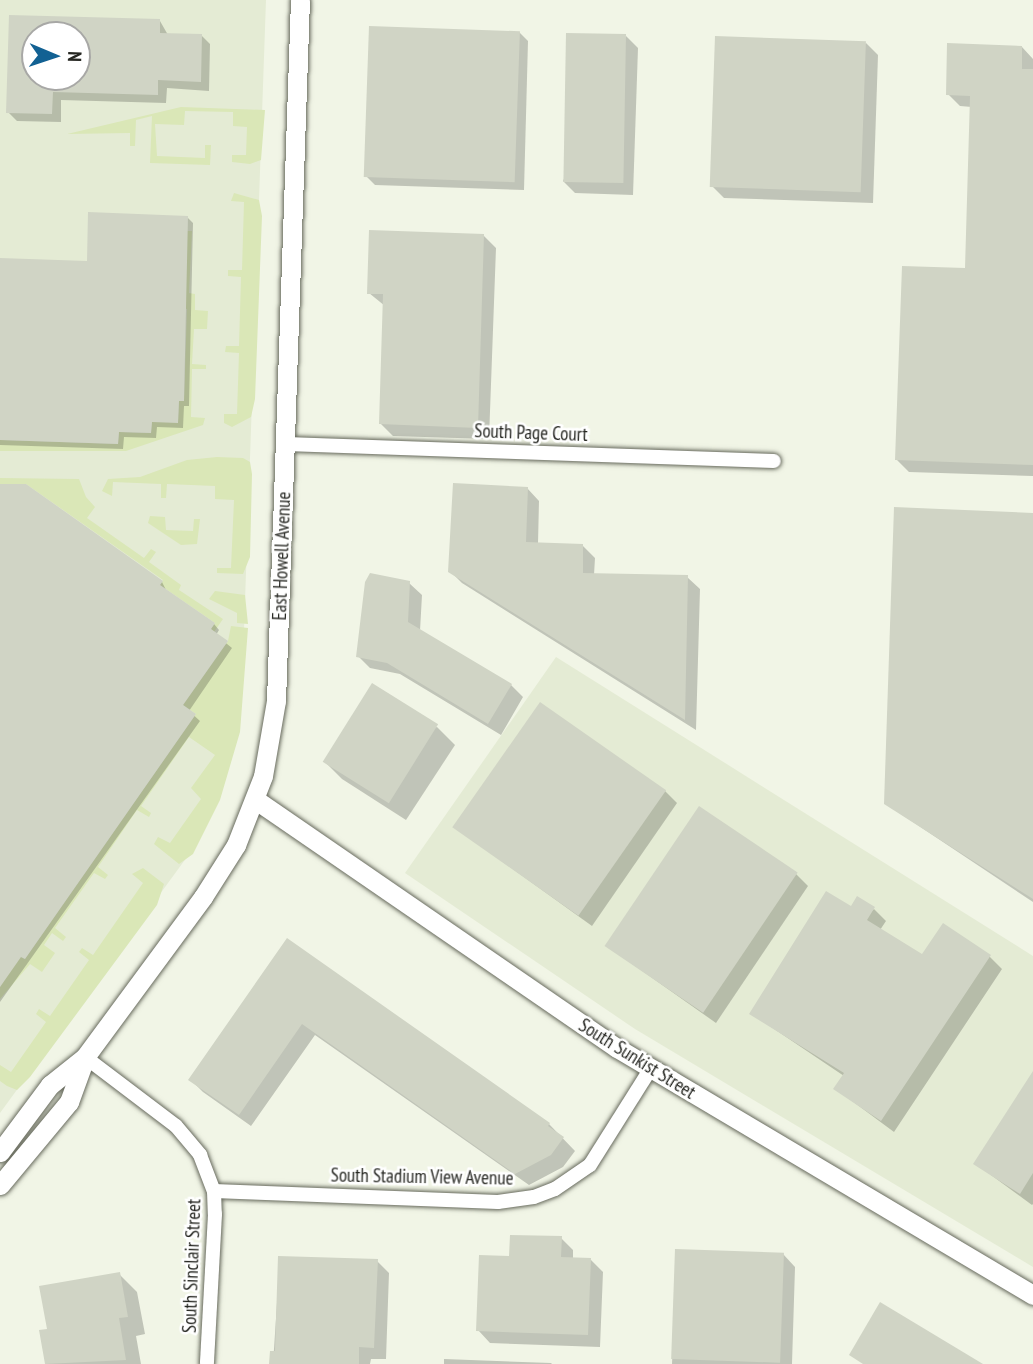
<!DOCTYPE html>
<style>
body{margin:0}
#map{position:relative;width:1033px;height:1364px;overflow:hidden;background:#f1f5e6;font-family:"PT Sans Narrow",sans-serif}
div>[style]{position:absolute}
.built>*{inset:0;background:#e4ebd4}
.green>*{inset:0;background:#dae7b7}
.shadow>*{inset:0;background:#0003}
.building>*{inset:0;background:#d0d4c5;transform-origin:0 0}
.roads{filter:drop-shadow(0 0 2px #676a5d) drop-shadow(0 0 2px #676a5d)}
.street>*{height:14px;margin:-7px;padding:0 7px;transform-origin:7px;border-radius:7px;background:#fff}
.secondary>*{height:19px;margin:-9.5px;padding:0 9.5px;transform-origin:9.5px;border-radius:9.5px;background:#fff}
span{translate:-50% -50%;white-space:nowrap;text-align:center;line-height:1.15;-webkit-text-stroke:5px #fff;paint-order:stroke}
.street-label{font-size:19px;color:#252621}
.north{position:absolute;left:21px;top:21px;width:70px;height:70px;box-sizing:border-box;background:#fff;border:2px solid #a8a8a6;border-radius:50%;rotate:92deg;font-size:19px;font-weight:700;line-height:28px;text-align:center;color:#252621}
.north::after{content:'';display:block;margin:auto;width:24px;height:32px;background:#126193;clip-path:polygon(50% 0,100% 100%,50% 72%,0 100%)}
</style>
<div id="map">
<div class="built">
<i style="clip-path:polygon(evenodd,0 0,266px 0,242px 687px,187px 857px,0 1113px,0 0,35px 35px,77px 35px,77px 77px,35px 77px,35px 35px)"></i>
<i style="clip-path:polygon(556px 657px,1033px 956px,1033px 1267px,635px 1029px,405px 873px)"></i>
</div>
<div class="green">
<i style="clip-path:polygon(181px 107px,265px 110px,261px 160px,250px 164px,232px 162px,232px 155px,246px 155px,247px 127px,233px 126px,233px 112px,185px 111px,184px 125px,155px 124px,157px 156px,205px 158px,205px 145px,211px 145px,210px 165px,150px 163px,152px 116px,136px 120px,135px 146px,130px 146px,130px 133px,67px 134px)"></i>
<i style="clip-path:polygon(234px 193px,259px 200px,262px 216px,255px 399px,251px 417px,232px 427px,224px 423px,224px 414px,237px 414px,239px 353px,225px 352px,226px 346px,239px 346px,241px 277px,228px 276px,228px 270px,242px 270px,244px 202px,231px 201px)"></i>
<i style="clip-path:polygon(187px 231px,192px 231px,189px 293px,195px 294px,195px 310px,208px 311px,207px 329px,194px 329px,192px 364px,206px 365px,206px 369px,192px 369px,191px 417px,205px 418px,203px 425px,126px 451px,0 451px,0 440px,118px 444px,119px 432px,151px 433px,152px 422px,178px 422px,179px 401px,184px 401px,187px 309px,182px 309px)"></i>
<i style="clip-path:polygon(217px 457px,243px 458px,250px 462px,252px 474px,250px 557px,243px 574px,217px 573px,217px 568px,231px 568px,234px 500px,215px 499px,215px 486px,167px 484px,166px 498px,161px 498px,161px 484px,113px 482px,112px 496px,102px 491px,108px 479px,140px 477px,187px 460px)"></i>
<i style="clip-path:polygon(0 478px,79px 479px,86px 497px,95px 507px,87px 518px,144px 558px,151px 549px,156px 552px,149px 562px,181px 585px,179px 590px,223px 619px,214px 632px,211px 629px,215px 623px,160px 585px,163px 580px,26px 484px,0 484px)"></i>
<i style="clip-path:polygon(150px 516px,165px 517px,166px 530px,193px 531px,194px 519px,200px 519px,197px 544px,181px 545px,148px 523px)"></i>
<i style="clip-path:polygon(215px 591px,245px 595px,248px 624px,237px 623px,237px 613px,209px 599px)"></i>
<i style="clip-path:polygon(231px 626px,248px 628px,240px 732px,220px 800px,193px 854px,179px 864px,154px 844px,158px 837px,170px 843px,201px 799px,191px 788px,215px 755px,189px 737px,141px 806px,151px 813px,149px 817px,137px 810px,98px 867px,108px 875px,105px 879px,94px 873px,55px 928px,66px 937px,63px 941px,52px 933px,44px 945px,55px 953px,42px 972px,30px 964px,0 999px,0 987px,19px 956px,25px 959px,196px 714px,183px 705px,228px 641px)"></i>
<i style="clip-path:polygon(143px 868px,164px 884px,157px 905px,30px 1077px,17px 1090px,7px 1086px,0 1081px,0 1065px,11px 1072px,46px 1022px,36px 1014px,39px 1009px,50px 1016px,89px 960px,79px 952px,82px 948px,93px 955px,143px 883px,132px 874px)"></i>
</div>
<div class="shadow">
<i style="clip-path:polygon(evenodd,11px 17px,160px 21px,168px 35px,201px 35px,210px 44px,209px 91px,167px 88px,166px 103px,61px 100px,61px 122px,17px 121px,8px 112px,11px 17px,35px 35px,77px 35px,77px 77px,35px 77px,35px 35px)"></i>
<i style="clip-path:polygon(519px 32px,528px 41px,524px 190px,375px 185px,366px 176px)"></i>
<i style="clip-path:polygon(626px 36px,638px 48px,633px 195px,575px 193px,563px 181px)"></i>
<i style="clip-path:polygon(866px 43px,878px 55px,873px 203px,724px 198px,712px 186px)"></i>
<i style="clip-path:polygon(1022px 47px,1033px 59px,1033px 476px,909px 472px,897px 460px,967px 270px,972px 107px,960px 106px,948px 94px)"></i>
<i style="clip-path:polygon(187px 217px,193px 223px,189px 406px,184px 406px,183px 428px,157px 427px,156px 438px,124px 437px,123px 449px,0 445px,0 260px,88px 263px)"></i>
<i style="clip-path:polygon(483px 235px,496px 248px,489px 439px,393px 436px,381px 424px,385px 306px,369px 293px)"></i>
<i style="clip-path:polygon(0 486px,162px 582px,166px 590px,214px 624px,219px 630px,216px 635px,232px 648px,189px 711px,200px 721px,0 1002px)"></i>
<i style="clip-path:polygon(527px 488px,539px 501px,538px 544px,582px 545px,595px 558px,594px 575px,687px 577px,700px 589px,696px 730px,462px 583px,450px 571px)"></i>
<i style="clip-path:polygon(1033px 515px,1033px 902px,886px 804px)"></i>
<i style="clip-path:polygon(409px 583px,422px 595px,420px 631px,511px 685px,523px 697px,501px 735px,400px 674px,370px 668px,358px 656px)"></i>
<i style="clip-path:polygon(437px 727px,455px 745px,406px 820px,342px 779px,324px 761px)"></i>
<i style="clip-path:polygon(665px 791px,677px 803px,592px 926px,456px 828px)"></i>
<i style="clip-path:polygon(796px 874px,808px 886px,716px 1023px,607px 946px)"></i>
<i style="clip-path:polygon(874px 909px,886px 921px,880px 930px,923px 956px,989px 956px,1002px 969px,894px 1132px,836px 1089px,844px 1076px,752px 1014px)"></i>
<i style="clip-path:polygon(288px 940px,549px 1124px,575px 1151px,563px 1167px,529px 1185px,315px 1035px,251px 1126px,203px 1092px,191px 1080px)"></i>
<i style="clip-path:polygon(1033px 1074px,1033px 1204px,1032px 1205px,976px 1164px)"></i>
<i style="clip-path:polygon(561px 1238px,573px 1250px,573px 1259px,591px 1260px,603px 1272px,600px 1347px,490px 1343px,478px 1330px)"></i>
<i style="clip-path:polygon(677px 1251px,783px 1254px,795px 1267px,792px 1364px,672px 1364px)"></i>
<i style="clip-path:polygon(280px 1257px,377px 1261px,389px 1273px,386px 1359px,371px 1359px,370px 1364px,273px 1364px)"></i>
<i style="clip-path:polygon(119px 1274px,137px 1292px,145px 1334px,136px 1336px,141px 1364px,46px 1364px,41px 1332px,49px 1330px)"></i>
<i style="clip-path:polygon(444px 1359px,551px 1363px,552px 1364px,444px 1364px)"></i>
</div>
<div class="building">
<i style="clip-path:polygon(evenodd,9px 15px,160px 19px,160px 33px,202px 34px,201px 82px,158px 80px,158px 95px,53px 92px,52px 114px,6px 113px,9px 15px,35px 35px,77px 35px,77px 77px,35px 77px,35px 35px)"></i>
<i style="left:369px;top:26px;width:151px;height:151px;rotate:2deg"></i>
<i style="left:566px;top:33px;width:60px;height:149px;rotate:1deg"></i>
<i style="left:715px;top:36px;width:151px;height:151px;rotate:2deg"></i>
<i style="clip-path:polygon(947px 43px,1022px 46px,1022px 69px,1033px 69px,1033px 465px,895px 460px,902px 266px,965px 268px,970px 96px,946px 95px)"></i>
<i style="clip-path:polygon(88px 212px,188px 216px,184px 401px,179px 401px,178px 423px,152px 422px,151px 433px,119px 432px,118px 444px,0 440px,0 258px,87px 261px)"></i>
<i style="clip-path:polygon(369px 230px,484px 234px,478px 428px,379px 424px,383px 294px,367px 294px)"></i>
<i style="clip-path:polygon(453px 483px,528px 487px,526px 542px,583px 544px,583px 573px,688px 575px,685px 720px,448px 572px)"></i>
<i style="clip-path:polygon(0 484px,26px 484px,163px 581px,160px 585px,215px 623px,211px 629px,228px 641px,183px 705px,196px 714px,25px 959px,21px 957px,0 987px)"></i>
<i style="clip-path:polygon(894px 507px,1033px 513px,1033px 899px,884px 804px)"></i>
<i style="clip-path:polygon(370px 573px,410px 581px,408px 622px,512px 684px,488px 724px,387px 663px,356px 657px,365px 582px)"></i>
<i style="left:372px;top:683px;width:78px;height:93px;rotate:32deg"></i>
<i style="left:540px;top:702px;width:154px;height:153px;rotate:35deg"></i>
<i style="left:699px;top:806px;width:119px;height:169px;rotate:34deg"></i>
<i style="clip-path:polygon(826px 891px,851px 906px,857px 896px,875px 907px,867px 920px,922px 954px,943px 923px,991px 955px,881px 1121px,833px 1089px,844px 1073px,749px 1014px)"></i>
<i style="clip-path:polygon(287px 938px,550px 1123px,548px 1126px,564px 1137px,551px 1155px,515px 1174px,302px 1024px,239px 1115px,188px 1080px)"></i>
<i style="clip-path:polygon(1033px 1071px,1033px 1173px,1020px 1194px,973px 1164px)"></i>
<i style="clip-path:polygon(510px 1235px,562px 1236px,561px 1257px,591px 1258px,588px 1335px,476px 1331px,479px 1255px,509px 1256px)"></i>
<i style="left:675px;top:1249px;width:109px;height:110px;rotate:2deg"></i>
<i style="clip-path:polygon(278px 1256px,378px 1259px,374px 1348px,359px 1347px,359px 1364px,269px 1364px,270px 1351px,275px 1351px)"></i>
<i style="clip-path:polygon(120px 1272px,128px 1317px,119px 1318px,126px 1360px,45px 1364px,39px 1330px,47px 1329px,39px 1286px)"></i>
<i style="clip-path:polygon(880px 1302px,983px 1364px,863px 1364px,849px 1355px)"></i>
</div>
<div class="roads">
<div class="street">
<i style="left:286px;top:444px;width:488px;rotate:2deg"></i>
<i style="left:85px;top:1057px;width:114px;rotate:37.2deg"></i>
<i style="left:176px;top:1126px;width:38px;rotate:50deg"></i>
<i style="left:200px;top:1155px;width:39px;rotate:69deg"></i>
<i style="left:214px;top:1191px;width:23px;rotate:88deg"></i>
<i style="left:215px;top:1214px;width:150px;rotate:93.1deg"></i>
<i style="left:214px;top:1191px;width:284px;rotate:2.2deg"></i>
<i style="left:498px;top:1202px;width:36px;rotate:-8deg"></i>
<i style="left:534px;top:1197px;width:22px;rotate:-21deg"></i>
<i style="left:555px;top:1189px;width:42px;rotate:-34.4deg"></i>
<i style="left:590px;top:1165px;width:115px;rotate:-57.8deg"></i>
</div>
<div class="secondary">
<i style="left:256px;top:800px;width:438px;rotate:34.5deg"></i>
<i style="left:617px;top:1048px;width:484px;rotate:30.7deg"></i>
<i style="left:0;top:1152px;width:84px;rotate:-53.3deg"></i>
<i style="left:50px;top:1085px;width:45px;rotate:-38.7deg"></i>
<i style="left:85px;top:1057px;width:199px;rotate:-53.6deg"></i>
<i style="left:203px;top:897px;width:62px;rotate:-57.6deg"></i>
<i style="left:236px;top:845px;width:74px;rotate:-68.6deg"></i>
<i style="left:263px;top:776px;width:76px;rotate:-80.2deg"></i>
<i style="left:276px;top:701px;width:701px;rotate:-88.04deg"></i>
<i style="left:0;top:1185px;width:108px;rotate:-50.3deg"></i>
<i style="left:69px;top:1102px;width:47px;rotate:-70deg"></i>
</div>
</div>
<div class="street-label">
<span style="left:531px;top:433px;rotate:2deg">South Page Court</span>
<span style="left:282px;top:556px;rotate:-88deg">East Howell Avenue</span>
<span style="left:637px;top:1059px;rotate:32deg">South Sunkist Street</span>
<span style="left:422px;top:1177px;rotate:1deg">South Stadium View Avenue</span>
<span style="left:192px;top:1266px;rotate:-88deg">South Sinclair Street</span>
</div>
<div class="north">N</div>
</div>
